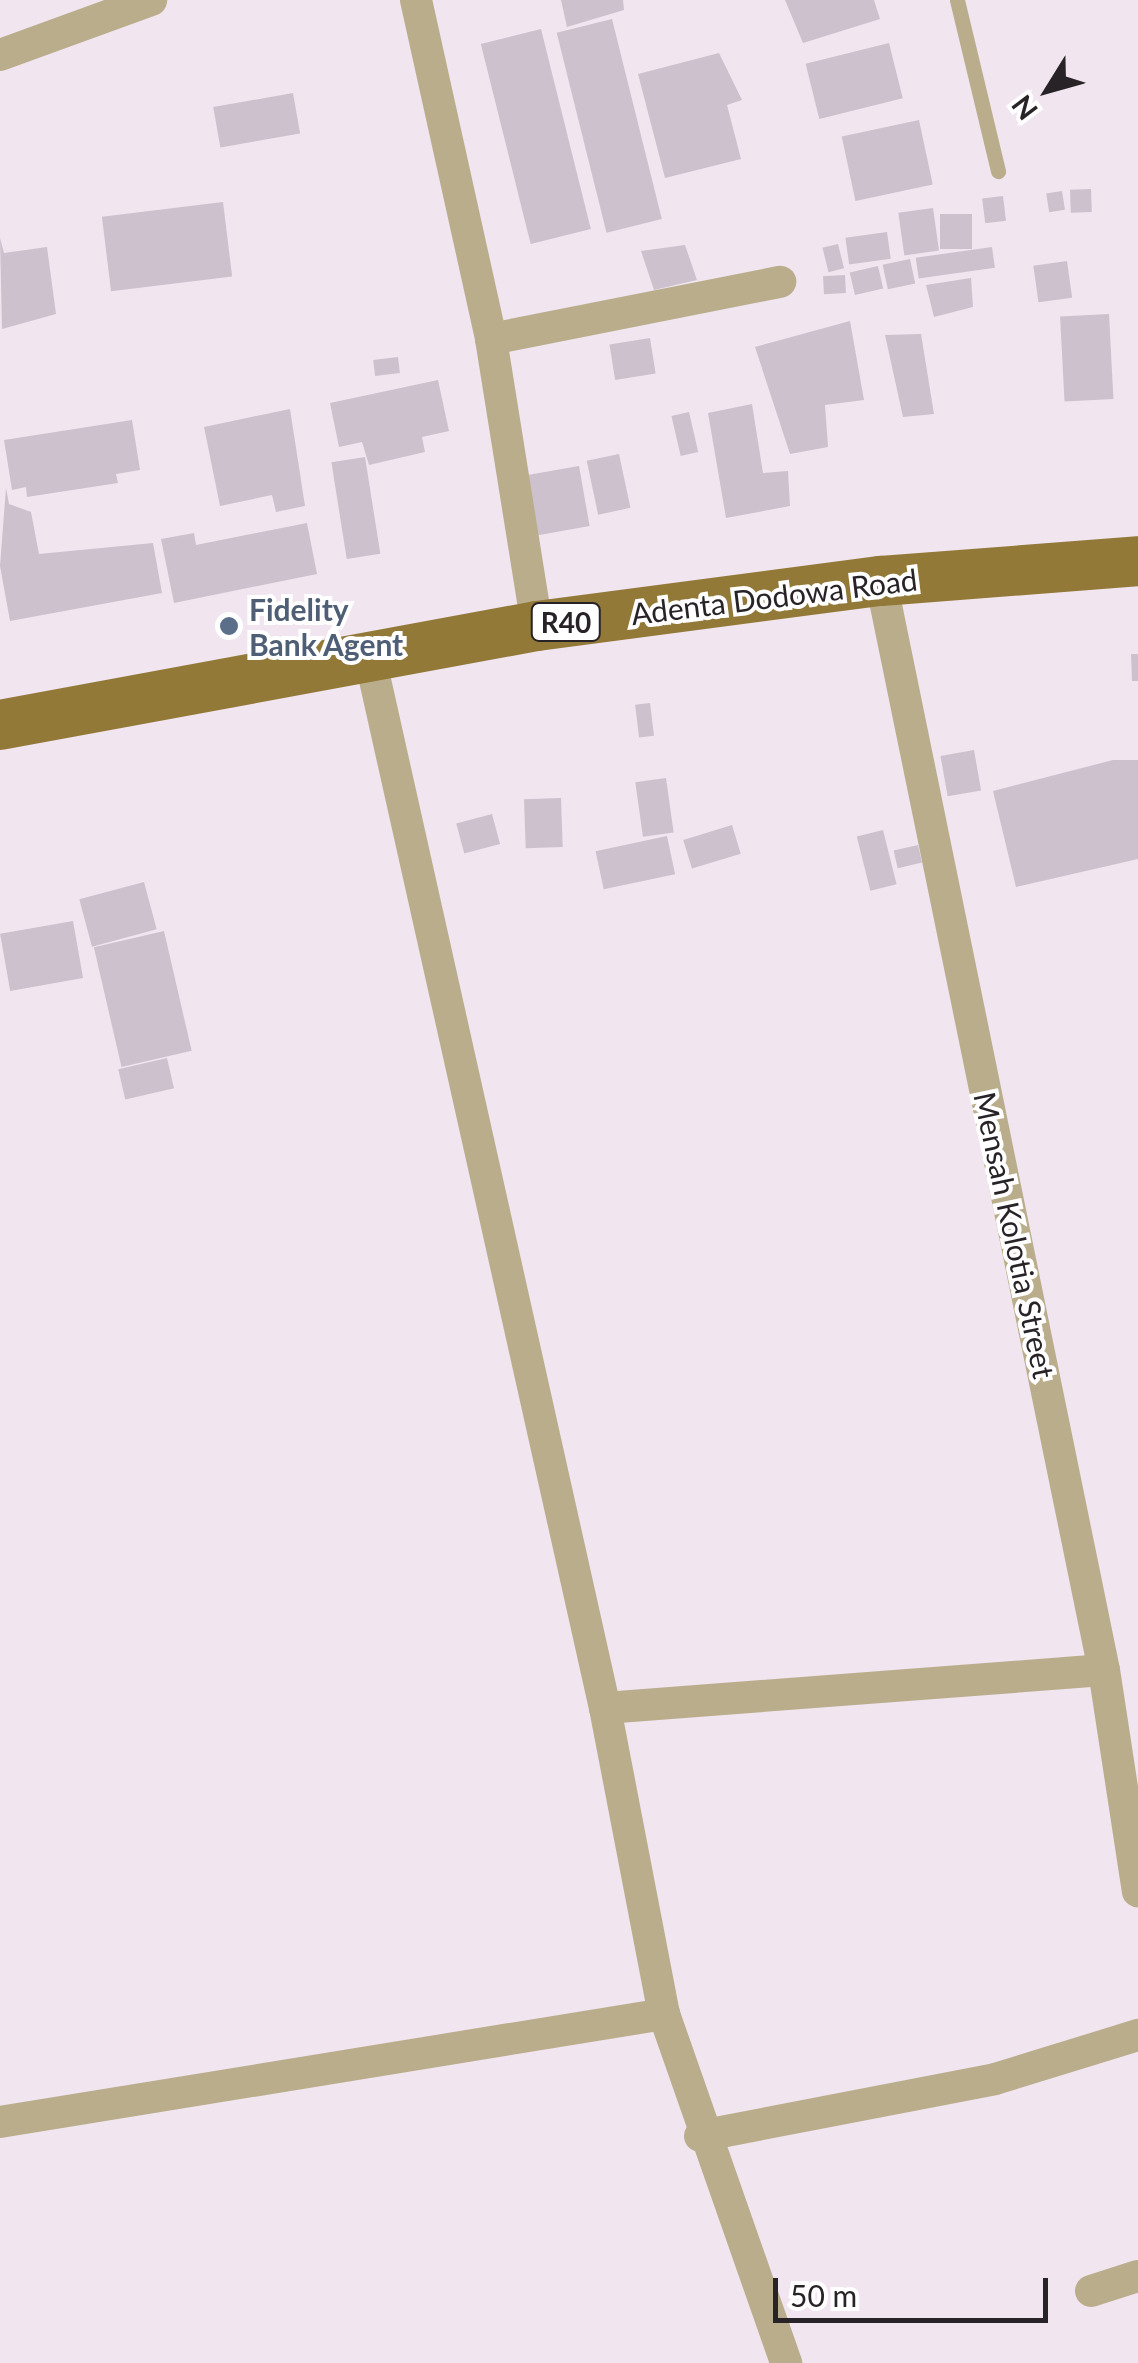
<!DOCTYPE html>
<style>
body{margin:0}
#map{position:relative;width:1138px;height:2363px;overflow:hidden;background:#f1e5f0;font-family:Lato,sans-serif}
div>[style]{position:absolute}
.building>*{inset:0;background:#cdc1cd;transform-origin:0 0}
.lane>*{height:15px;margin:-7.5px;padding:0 7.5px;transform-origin:7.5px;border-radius:7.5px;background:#baad8c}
.street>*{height:32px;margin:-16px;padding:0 16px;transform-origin:16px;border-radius:16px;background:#baad8c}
.primary>*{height:50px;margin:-25px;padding:0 25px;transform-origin:25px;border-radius:25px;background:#927938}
.dots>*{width:28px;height:28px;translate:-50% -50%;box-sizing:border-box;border:5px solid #fff;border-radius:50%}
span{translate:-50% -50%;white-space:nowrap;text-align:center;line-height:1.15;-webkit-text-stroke:8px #fff;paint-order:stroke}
.shield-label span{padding:2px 8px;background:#fff;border:2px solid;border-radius:8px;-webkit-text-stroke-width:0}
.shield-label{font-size:28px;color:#282327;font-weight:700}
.street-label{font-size:30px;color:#282327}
.service-label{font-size:30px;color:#4e5e75;font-weight:700}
.left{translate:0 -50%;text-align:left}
.north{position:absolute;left:998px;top:40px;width:100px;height:100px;-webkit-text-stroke:8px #fff;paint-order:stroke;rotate:233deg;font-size:28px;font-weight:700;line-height:40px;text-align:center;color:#282327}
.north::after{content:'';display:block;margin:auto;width:35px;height:45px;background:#282327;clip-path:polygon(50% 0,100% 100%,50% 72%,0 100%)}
.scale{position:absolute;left:773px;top:2278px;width:275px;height:45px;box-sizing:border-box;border:5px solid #282327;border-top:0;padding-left:12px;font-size:30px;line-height:35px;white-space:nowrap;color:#282327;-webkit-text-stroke:8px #fff;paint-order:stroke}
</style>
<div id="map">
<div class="building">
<i style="clip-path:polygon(561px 0,623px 0,624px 10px,567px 27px)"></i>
<i style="clip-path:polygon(785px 0,874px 0,880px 19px,803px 43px)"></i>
<i style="left:612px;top:19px;width:206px;height:57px;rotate:76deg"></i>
<i style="left:541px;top:29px;width:206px;height:62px;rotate:76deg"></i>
<i style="left:889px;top:43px;width:57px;height:86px;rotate:76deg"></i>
<i style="clip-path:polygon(719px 53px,742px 100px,727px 105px,741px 159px,665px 178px,638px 74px)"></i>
<i style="left:293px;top:93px;width:41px;height:81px;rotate:80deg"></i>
<i style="left:919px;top:120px;width:66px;height:79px;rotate:78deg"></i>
<i style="left:1091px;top:189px;width:23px;height:21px;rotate:88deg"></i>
<i style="left:1062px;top:191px;width:19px;height:16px;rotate:81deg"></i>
<i style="left:1003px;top:196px;width:25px;height:21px;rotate:83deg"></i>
<i style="left:223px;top:202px;width:75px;height:122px;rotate:83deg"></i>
<i style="left:933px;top:208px;width:43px;height:35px;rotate:82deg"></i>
<i style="left:940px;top:214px;width:32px;height:35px"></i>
<i style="left:887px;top:232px;width:27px;height:42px;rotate:82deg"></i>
<i style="clip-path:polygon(0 238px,4px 253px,47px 247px,56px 314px,2px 329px)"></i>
<i style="left:838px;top:244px;width:25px;height:16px;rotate:76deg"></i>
<i style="clip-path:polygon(685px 245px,697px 280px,654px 290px,641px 251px)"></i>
<i style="left:992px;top:247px;width:21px;height:77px;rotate:82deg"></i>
<i style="left:910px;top:259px;width:25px;height:28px;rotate:78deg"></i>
<i style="left:1067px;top:261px;width:37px;height:34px;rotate:82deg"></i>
<i style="left:878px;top:266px;width:23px;height:29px;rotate:77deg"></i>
<i style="left:845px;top:275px;width:18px;height:22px;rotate:87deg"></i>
<i style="clip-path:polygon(971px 278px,973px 307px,934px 317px,926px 285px)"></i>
<i style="left:1109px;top:314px;width:85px;height:49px;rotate:87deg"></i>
<i style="clip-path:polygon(850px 321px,864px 400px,825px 405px,828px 447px,790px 454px,755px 347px)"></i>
<i style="clip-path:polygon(921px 334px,934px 414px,903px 417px,885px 335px)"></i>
<i style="left:650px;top:338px;width:36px;height:41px;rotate:81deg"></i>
<i style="left:398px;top:357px;width:16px;height:25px;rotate:83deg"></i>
<i style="clip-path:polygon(438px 380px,449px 431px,422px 437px,425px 452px,369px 465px,362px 442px,339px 447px,330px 403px)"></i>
<i style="clip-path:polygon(752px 404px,763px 473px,788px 471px,790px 506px,726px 518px,708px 413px)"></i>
<i style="clip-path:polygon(290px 409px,305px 506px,276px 512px,272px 495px,220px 506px,204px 427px)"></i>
<i style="left:689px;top:412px;width:41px;height:18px;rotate:77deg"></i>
<i style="clip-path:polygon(132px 420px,140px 470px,116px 474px,118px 483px,27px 497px,26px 487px,12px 490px,4px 440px)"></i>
<i style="left:619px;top:454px;width:55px;height:33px;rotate:78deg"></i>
<i style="left:365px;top:457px;width:98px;height:34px;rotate:81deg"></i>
<i style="left:579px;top:466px;width:61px;height:58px;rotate:80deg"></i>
<i style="clip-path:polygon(6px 488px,9px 504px,31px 512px,39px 554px,153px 543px,162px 593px,10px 621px,0 566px)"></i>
<i style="clip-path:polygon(307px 523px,317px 574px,174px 603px,161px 539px,194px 533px,196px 545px)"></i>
<i style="clip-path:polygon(1131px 654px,1138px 654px,1138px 681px,1132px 681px)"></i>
<i style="left:650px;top:703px;width:33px;height:15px;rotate:83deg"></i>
<i style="left:974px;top:750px;width:41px;height:34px;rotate:80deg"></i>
<i style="clip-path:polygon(1113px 760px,1138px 760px,1138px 859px,1016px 887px,993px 791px)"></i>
<i style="left:666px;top:778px;width:55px;height:31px;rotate:82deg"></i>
<i style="left:561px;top:798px;width:49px;height:37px;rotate:88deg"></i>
<i style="left:492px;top:814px;width:31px;height:37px;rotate:75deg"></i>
<i style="left:732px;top:825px;width:30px;height:51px;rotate:73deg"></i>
<i style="left:883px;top:830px;width:56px;height:27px;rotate:76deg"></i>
<i style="left:667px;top:836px;width:39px;height:73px;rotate:78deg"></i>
<i style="left:918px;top:845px;width:18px;height:25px;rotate:77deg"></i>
<i style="left:144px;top:882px;width:49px;height:67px;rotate:75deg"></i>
<i style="left:73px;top:921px;width:58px;height:74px;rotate:80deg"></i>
<i style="left:164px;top:931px;width:123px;height:72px;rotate:77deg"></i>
<i style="left:167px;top:1058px;width:31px;height:50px;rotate:77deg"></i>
</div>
<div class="lane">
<i style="left:957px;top:0;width:176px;rotate:76.5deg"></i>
</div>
<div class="street">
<i style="left:416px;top:0;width:347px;rotate:77.5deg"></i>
<i style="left:491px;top:339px;width:291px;rotate:80.9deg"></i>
<i style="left:0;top:55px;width:161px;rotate:-20deg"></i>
<i style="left:491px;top:339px;width:295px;rotate:-11.2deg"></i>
<i style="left:881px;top:581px;width:1112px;rotate:78.43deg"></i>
<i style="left:1104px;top:1670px;width:224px;rotate:81.3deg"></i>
<i style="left:371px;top:662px;width:1072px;rotate:77.39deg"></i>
<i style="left:605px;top:1708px;width:312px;rotate:79.1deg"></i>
<i style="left:664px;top:2014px;width:370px;rotate:70.7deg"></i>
<i style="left:605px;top:1708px;width:500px;rotate:-4.35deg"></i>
<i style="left:0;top:2122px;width:673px;rotate:-9.24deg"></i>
<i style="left:700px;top:2136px;width:300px;rotate:-10.9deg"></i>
<i style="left:995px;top:2079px;width:150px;rotate:-17.1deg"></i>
<i style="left:1091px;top:2291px;width:49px;rotate:-17.7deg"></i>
</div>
<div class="primary">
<i style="left:0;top:725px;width:546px;rotate:-10.45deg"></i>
<i style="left:537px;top:626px;width:347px;rotate:-7.5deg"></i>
<i style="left:881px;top:581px;width:258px;rotate:-4.4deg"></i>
</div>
<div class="dots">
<i style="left:229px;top:626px;background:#5c6f8a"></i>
</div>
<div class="shield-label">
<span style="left:566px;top:622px">R40</span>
</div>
<div class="street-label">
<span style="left:774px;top:596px;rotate:-7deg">Adenta Dodowa Road</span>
<span style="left:1015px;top:1235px;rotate:78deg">Mensah Kolotia Street</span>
</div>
<div class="service-label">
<span class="left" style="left:249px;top:626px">Fidelity<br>Bank Agent</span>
</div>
<div class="north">N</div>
<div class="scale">50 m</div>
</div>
